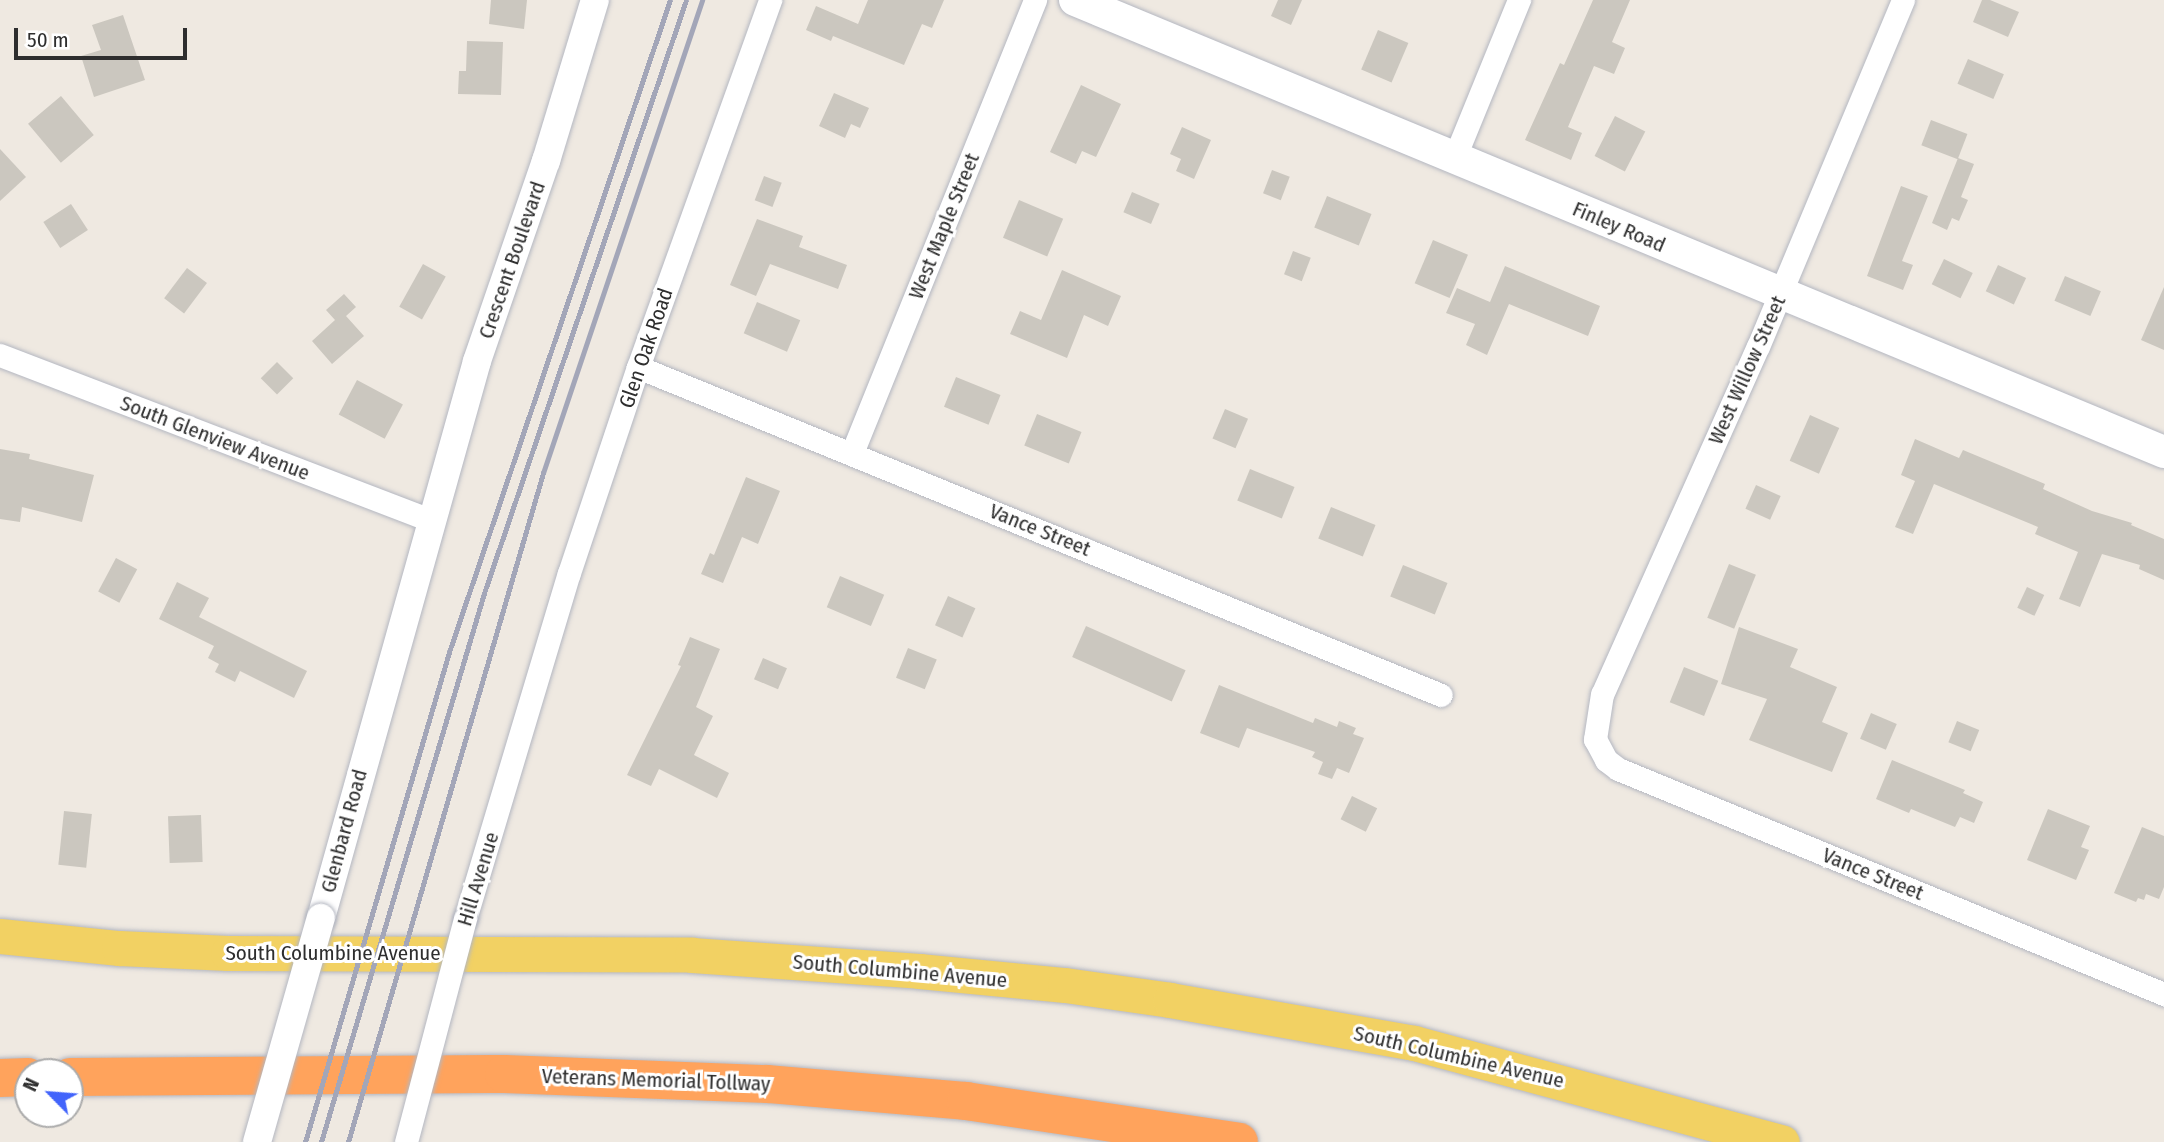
<!DOCTYPE html>
<style>
body{margin:0}
#map{position:relative;width:2164px;height:1142px;overflow:hidden;background:#efe9e1;font-family:"Fira Sans Condensed",sans-serif}
div>[style]{position:absolute}
.building>*{inset:0;background:#cbc7bf;transform-origin:0 0}
.roads{filter:drop-shadow(0 0 2px #b4b7c1) drop-shadow(0 0 2px #b4b7c1)}
.minor>*{height:23px;margin:-11.5px;padding:0 11.5px;transform-origin:11.5px;border-radius:11.5px;background:#fff}
.tertiary>*{height:28px;margin:-14px;padding:0 14px;transform-origin:14px;border-radius:14px;background:#fff}
.secondary>*{height:32px;margin:-16px;padding:0 16px;transform-origin:16px;border-radius:16px;background:#fff}
.primary>*{height:35px;margin:-17.5px;padding:0 17.5px;transform-origin:17.5px;border-radius:17.5px;background:#f2d163}
.motorway>*{height:38px;margin:-19px;padding:0 19px;transform-origin:19px;border-radius:19px;background:#ffa35c}
.rail>*{height:5px;margin:-2.5px;padding:0 2.5px;transform-origin:2.5px;border-radius:2.5px;background:#a3a6b8}
.bridges{filter:drop-shadow(0 0 2px #b4b7c1) drop-shadow(0 0 2px #b4b7c1)}
.minor-bridge>*{height:23px;margin:-11.5px;padding:0 11.5px;transform-origin:11.5px;border-radius:11.5px;background:#fff}
.tertiary-bridge>*{height:28px;margin:-14px;padding:0 14px;transform-origin:14px;border-radius:14px;background:#fff}
span{translate:-50% -50%;white-space:nowrap;text-align:center;line-height:1.15;-webkit-text-stroke:6px #fff;paint-order:stroke}
.street-label{font-size:21px;color:#2e2e2e}
.north{position:absolute;left:14px;top:1058px;width:70px;height:70px;box-sizing:border-box;background:#fff;border:2px solid #ababab;border-radius:50%;rotate:295deg;font-size:19px;font-weight:700;line-height:28px;text-align:center;color:#2e2e2e}
.north::after{content:'';display:block;margin:auto;width:24px;height:32px;background:#4264fb;clip-path:polygon(50% 0,100% 100%,50% 72%,0 100%)}
.scale{position:absolute;left:14px;top:28px;width:173px;height:32px;box-sizing:border-box;border:4px solid #2e2e2e;border-top:0;padding-left:9px;font-size:21px;line-height:24px;white-space:nowrap;color:#2e2e2e;-webkit-text-stroke:5px #fff;paint-order:stroke}
</style>
<div id="map">
<div class="building">
<i style="clip-path:polygon(491px 0,527px 0,524px 29px,489px 24px)"></i>
<i style="clip-path:polygon(868px 0,944px 0,932px 28px,922px 24px,904px 65px,833px 36px,831px 41px,806px 30px,816px 6px,858px 24px)"></i>
<i style="clip-path:polygon(1278px 0,1302px 0,1291px 25px,1271px 16px)"></i>
<i style="clip-path:polygon(1593px 0,1630px 0,1612px 42px,1625px 48px,1614px 74px,1594px 66px,1568px 127px,1582px 133px,1571px 160px,1525px 140px,1560px 63px,1564px 65px)"></i>
<i style="clip-path:polygon(1982px 0,1990px 0,2019px 12px,2008px 37px,1973px 22px)"></i>
<i style="clip-path:polygon(123px 15px,145px 80px,94px 97px,81px 56px,101px 50px,92px 25px)"></i>
<i style="left:1378px;top:30px;width:33px;height:43px;rotate:23deg"></i>
<i style="clip-path:polygon(467px 41px,503px 42px,501px 95px,458px 94px,459px 71px,466px 71px)"></i>
<i style="left:1968px;top:59px;width:39px;height:27px;rotate:23deg"></i>
<i style="clip-path:polygon(1081px 85px,1121px 104px,1096px 157px,1082px 151px,1076px 164px,1050px 152px)"></i>
<i style="clip-path:polygon(834px 93px,869px 108px,860px 128px,851px 124px,845px 138px,819px 126px)"></i>
<i style="left:61px;top:96px;width:51px;height:43px;rotate:50deg"></i>
<i style="left:1615px;top:116px;width:34px;height:45px;rotate:27deg"></i>
<i style="left:1931px;top:120px;width:39px;height:27px;rotate:21deg"></i>
<i style="clip-path:polygon(1182px 127px,1211px 140px,1194px 179px,1176px 171px,1181px 159px,1170px 154px)"></i>
<i style="clip-path:polygon(0 149px,26px 177px,0 201px)"></i>
<i style="clip-path:polygon(1958px 158px,1974px 164px,1961px 197px,1968px 200px,1959px 221px,1952px 218px,1947px 230px,1932px 223px)"></i>
<i style="left:1272px;top:170px;width:19px;height:25px;rotate:21deg"></i>
<i style="left:764px;top:176px;width:19px;height:26px;rotate:21deg"></i>
<i style="clip-path:polygon(1901px 186px,1928px 196px,1902px 261px,1913px 265px,1903px 290px,1867px 276px)"></i>
<i style="left:1132px;top:192px;width:30px;height:22px;rotate:23deg"></i>
<i style="left:1327px;top:196px;width:48px;height:34px;rotate:22deg"></i>
<i style="left:1019px;top:200px;width:48px;height:41px;rotate:23deg"></i>
<i style="left:71px;top:204px;width:31px;height:33px;rotate:57deg"></i>
<i style="clip-path:polygon(757px 219px,803px 236px,799px 247px,847px 265px,838px 289px,770px 264px,756px 296px,730px 285px)"></i>
<i style="left:1433px;top:240px;width:38px;height:47px;rotate:23deg"></i>
<i style="left:1293px;top:251px;width:19px;height:25px;rotate:21deg"></i>
<i style="left:1944px;top:259px;width:32px;height:28px;rotate:26deg"></i>
<i style="left:423px;top:264px;width:26px;height:49px;rotate:29deg"></i>
<i style="left:1998px;top:265px;width:31px;height:29px;rotate:25deg"></i>
<i style="clip-path:polygon(1505px 266px,1600px 306px,1588px 336px,1509px 304px,1487px 355px,1466px 345px,1475px 324px,1446px 313px,1457px 288px,1490px 302px)"></i>
<i style="left:187px;top:268px;width:25px;height:38px;rotate:37deg"></i>
<i style="clip-path:polygon(1062px 270px,1121px 296px,1108px 326px,1084px 315px,1067px 358px,1010px 334px,1020px 311px,1041px 320px)"></i>
<i style="left:2065px;top:276px;width:39px;height:27px;rotate:23deg"></i>
<i style="clip-path:polygon(2164px 287px,2164px 350px,2141px 340px)"></i>
<i style="clip-path:polygon(344px 294px,356px 307px,346px 316px,364px 336px,332px 364px,312px 341px,335px 320px,326px 310px)"></i>
<i style="left:757px;top:302px;width:47px;height:34px;rotate:23deg"></i>
<i style="left:277px;top:362px;width:23px;height:23px;rotate:45deg"></i>
<i style="left:956px;top:377px;width:48px;height:32px;rotate:22deg"></i>
<i style="left:357px;top:380px;width:52px;height:39px;rotate:28deg"></i>
<i style="left:1225px;top:409px;width:25px;height:32px;rotate:23deg"></i>
<i style="left:1037px;top:414px;width:48px;height:34px;rotate:22deg"></i>
<i style="left:1810px;top:415px;width:32px;height:50px;rotate:24deg"></i>
<i style="clip-path:polygon(1915px 439px,1959px 458px,1963px 450px,2045px 484px,2043px 489px,2092px 511px,2132px 523px,2131px 525px,2164px 539px,2164px 580px,2139px 569px,2140px 565px,2102px 554px,2080px 607px,2059px 599px,2078px 552px,2035px 534px,2038px 527px,1934px 484px,1913px 534px,1895px 527px,1915px 481px,1901px 475px)"></i>
<i style="clip-path:polygon(0 449px,30px 454px,29px 459px,94px 475px,82px 522px,22px 507px,20px 522px,0 519px)"></i>
<i style="left:1250px;top:469px;width:48px;height:34px;rotate:22deg"></i>
<i style="clip-path:polygon(746px 477px,780px 491px,758px 544px,742px 537px,723px 583px,701px 574px,710px 553px,714px 555px)"></i>
<i style="left:1756px;top:485px;width:27px;height:26px;rotate:24deg"></i>
<i style="left:1331px;top:507px;width:48px;height:34px;rotate:22deg"></i>
<i style="left:116px;top:558px;width:24px;height:38px;rotate:28deg"></i>
<i style="left:1729px;top:564px;width:29px;height:58px;rotate:22deg"></i>
<i style="left:1403px;top:565px;width:48px;height:34px;rotate:22deg"></i>
<i style="left:840px;top:576px;width:48px;height:34px;rotate:23deg"></i>
<i style="clip-path:polygon(177px 582px,209px 598px,199px 617px,307px 671px,294px 698px,240px 671px,235px 682px,215px 672px,219px 664px,208px 658px,214px 646px,159px 619px)"></i>
<i style="left:2027px;top:587px;width:19px;height:23px;rotate:25deg"></i>
<i style="left:948px;top:596px;width:30px;height:32px;rotate:24deg"></i>
<i style="left:1086px;top:626px;width:109px;height:34px;rotate:24deg"></i>
<i style="clip-path:polygon(1739px 627px,1798px 649px,1790px 667px,1837px 687px,1822px 722px,1848px 733px,1832px 772px,1749px 740px,1767px 699px,1721px 684px)"></i>
<i style="clip-path:polygon(690px 637px,720px 649px,696px 707px,713px 716px,694px 755px,729px 773px,717px 798px,659px 769px,651px 786px,627px 775px,681px 666px,678px 665px)"></i>
<i style="left:908px;top:648px;width:31px;height:32px;rotate:22deg"></i>
<i style="left:763px;top:658px;width:26px;height:23px;rotate:23deg"></i>
<i style="left:1684px;top:667px;width:37px;height:38px;rotate:22deg"></i>
<i style="clip-path:polygon(1219px 685px,1313px 723px,1315px 718px,1337px 727px,1339px 721px,1356px 728px,1353px 734px,1364px 738px,1349px 773px,1337px 768px,1332px 779px,1318px 774px,1323px 762px,1312px 757px,1315px 752px,1247px 728px,1239px 748px,1200px 733px)"></i>
<i style="left:1871px;top:713px;width:28px;height:28px;rotate:23deg"></i>
<i style="left:1957px;top:721px;width:24px;height:23px;rotate:22deg"></i>
<i style="clip-path:polygon(1892px 760px,1965px 790px,1963px 793px,1983px 802px,1974px 823px,1960px 817px,1955px 827px,1911px 809px,1909px 813px,1876px 799px)"></i>
<i style="left:1352px;top:796px;width:28px;height:26px;rotate:26deg"></i>
<i style="clip-path:polygon(2048px 809px,2090px 826px,2081px 847px,2089px 850px,2076px 880px,2027px 860px)"></i>
<i style="left:64px;top:811px;width:28px;height:54px;rotate:6deg"></i>
<i style="left:201px;top:815px;width:47px;height:33px;rotate:88deg"></i>
<i style="clip-path:polygon(2142px 827px,2164px 836px,2164px 887px,2159px 899px,2146px 894px,2144px 900px,2138px 898px,2136px 902px,2114px 893px)"></i>
</div>
<div class="roads">
<div class="minor">
<i style="left:1903px;top:0;width:375px;rotate:112.7deg"></i>
<i style="left:1758px;top:346px;width:381px;rotate:114.1deg"></i>
<i style="left:1602px;top:694px;width:46px;rotate:98.8deg"></i>
<i style="left:1595px;top:739px;width:24px;rotate:62deg"></i>
<i style="left:1606px;top:760px;width:15px;rotate:37deg"></i>
<i style="left:1618px;top:769px;width:591px;rotate:22.4deg"></i>
<i style="left:1454px;top:159px;width:172px;rotate:-67.8deg"></i>
<i style="left:0;top:355px;width:461px;rotate:21deg"></i>
<i style="left:638px;top:367px;width:867px;rotate:22.22deg"></i>
<i style="left:852px;top:453px;width:489px;rotate:-68deg"></i>
<i style="left:465px;top:919px;width:361px;rotate:-73.3deg"></i>
<i style="left:569px;top:573px;width:217px;rotate:-71.5deg"></i>
<i style="left:638px;top:367px;width:390px;rotate:-70.2deg"></i>
</div>
<div class="tertiary">
<i style="left:321px;top:918px;width:578px;rotate:-74.35deg"></i>
<i style="left:477px;top:361px;width:212px;rotate:-71deg"></i>
<i style="left:546px;top:161px;width:168px;rotate:-73.1deg"></i>
</div>
<div class="secondary">
<i style="left:1075px;top:0;width:1179px;rotate:22.54deg"></i>
</div>
<div class="primary">
<i style="left:0;top:936px;width:120px;rotate:5.8deg"></i>
<i style="left:119px;top:948px;width:109px;rotate:2.6deg"></i>
<i style="left:228px;top:953px;width:464px;rotate:0.2deg"></i>
<i style="left:692px;top:955px;width:228px;rotate:4deg"></i>
<i style="left:919px;top:971px;width:147px;rotate:5.5deg"></i>
<i style="left:1065px;top:985px;width:106px;rotate:8.1deg"></i>
<i style="left:1170px;top:1000px;width:248px;rotate:10deg"></i>
<i style="left:1414px;top:1043px;width:381px;rotate:15.1deg"></i>
</div>
<div class="motorway">
<i style="left:70px;top:1077px;width:434px;rotate:-0.4deg"></i>
<i style="left:504px;top:1074px;width:264px;rotate:2.2deg"></i>
<i style="left:768px;top:1084px;width:199px;rotate:4.9deg"></i>
<i style="left:966px;top:1101px;width:276px;rotate:8.5deg"></i>
<i style="left:0;top:1078px;width:28px;rotate:-2deg"></i>
</div>
</div>
<div class="rail">
<i style="left:305px;top:1142px;width:511px;rotate:-73.62deg"></i>
<i style="left:449px;top:652px;width:688px;rotate:-71.28deg"></i>
<i style="left:321px;top:1142px;width:573px;rotate:-73.46deg"></i>
<i style="left:484px;top:593px;width:626px;rotate:-71.19deg"></i>
<i style="left:348px;top:1142px;width:697px;rotate:-73.75deg"></i>
<i style="left:543px;top:473px;width:499px;rotate:-71.4deg"></i>
</div>
<div class="bridges">
<div class="minor-bridge">
<i style="left:406px;top:1142px;width:231px;rotate:-75.2deg"></i>
</div>
<div class="tertiary-bridge">
<i style="left:257px;top:1142px;width:233px;rotate:-74.1deg"></i>
</div>
</div>
<div class="street-label">
<span style="left:944px;top:226px;rotate:-68deg">West Maple Street</span>
<span style="left:1619px;top:227px;rotate:23deg">Finley Road</span>
<span style="left:512px;top:260px;rotate:-71deg">Crescent Boulevard</span>
<span style="left:646px;top:348px;rotate:-71deg">Glen Oak Road</span>
<span style="left:1747px;top:370px;rotate:-66deg">West Willow Street</span>
<span style="left:215px;top:438px;rotate:21deg">South Glenview Avenue</span>
<span style="left:1040px;top:530px;rotate:22deg">Vance Street</span>
<span style="left:344px;top:831px;rotate:-75deg">Glenbard Road</span>
<span style="left:1873px;top:874px;rotate:22deg">Vance Street</span>
<span style="left:478px;top:879px;rotate:-73deg">Hill Avenue</span>
<span style="left:333px;top:953px">South Columbine Avenue</span>
<span style="left:900px;top:971px;rotate:5deg">South Columbine Avenue</span>
<span style="left:1459px;top:1057px;rotate:13deg">South Columbine Avenue</span>
<span style="left:656px;top:1080px;rotate:2deg">Veterans Memorial Tollway</span>
</div>
<div class="north">N</div>
<div class="scale">50 m</div>
</div>
